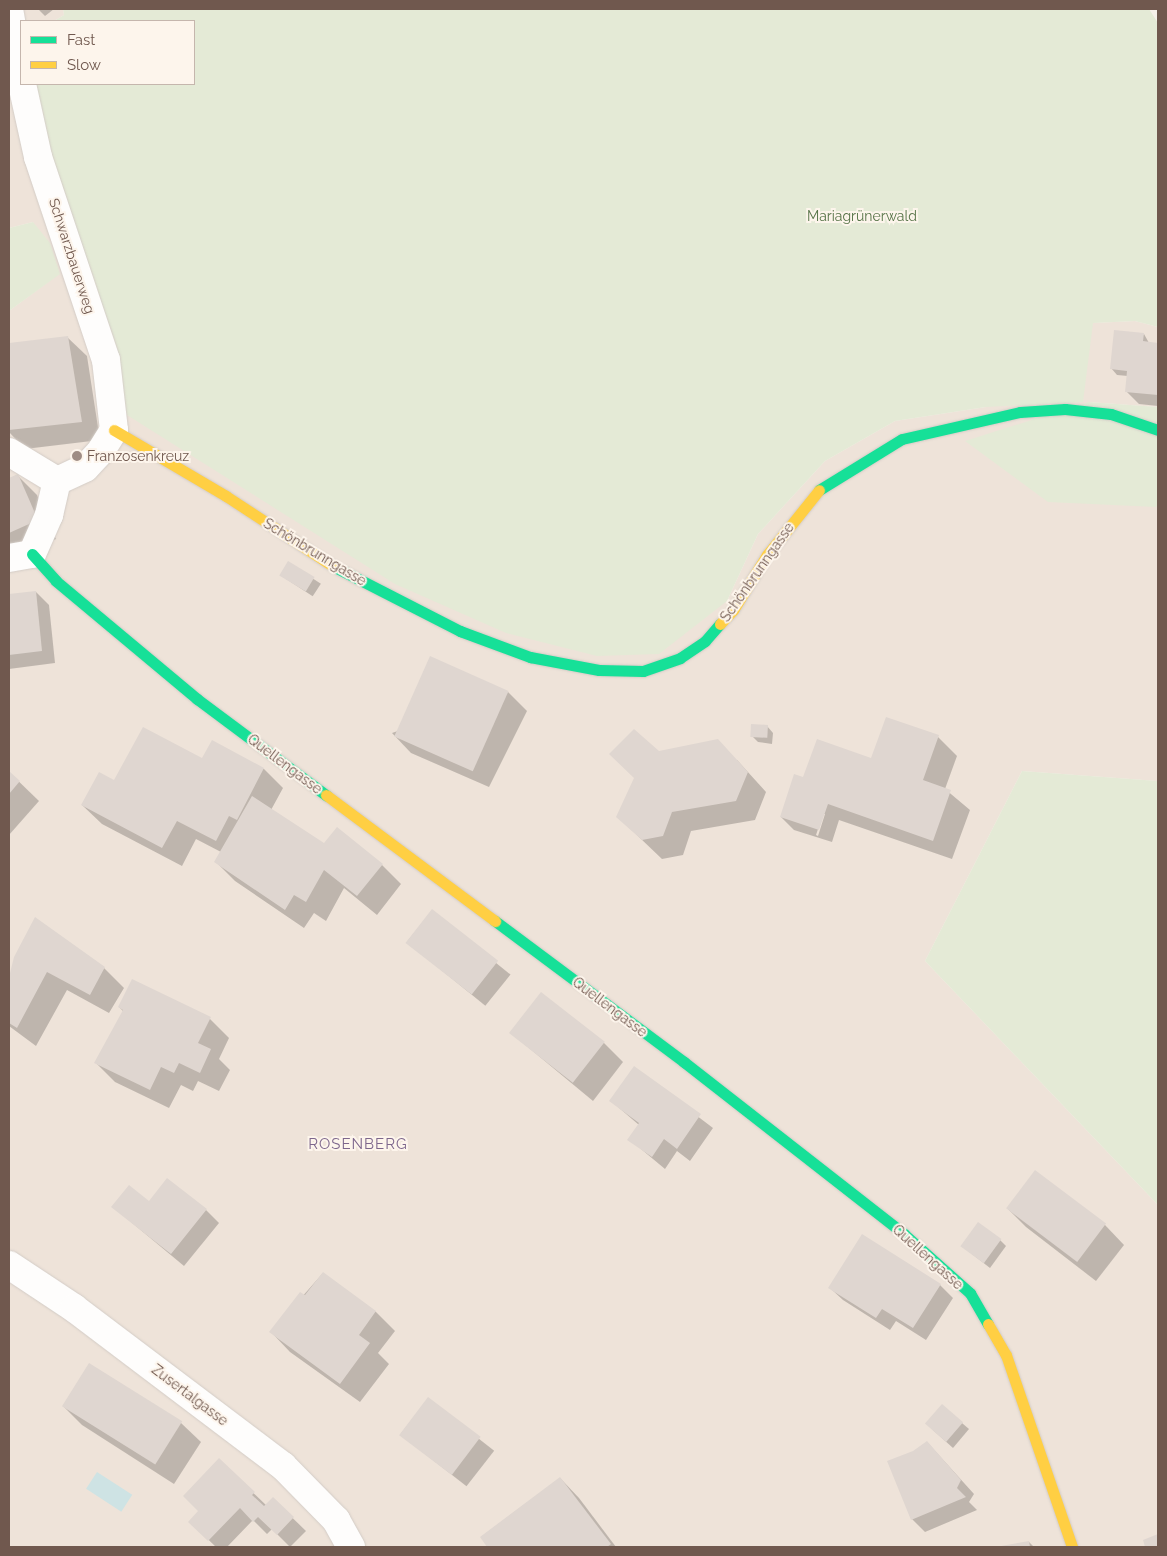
<!DOCTYPE html>
<meta charset="utf-8">
<style>
body{margin:0}
#map{position:relative;width:1167px;height:1556px;overflow:hidden;background:#f6f0ea;font-family:Raleway,sans-serif}
div>[style]{position:absolute}
.residential>*{inset:0;background:#eee3d9}
.green>*{inset:0;background:#e4ead6}
.water>*{inset:0;background:#cee3e4;transform-origin:0 0}
.shadow>*{inset:0;background:#0003;transform-origin:0 0}
.building>*{inset:0;background:#dfd6d0;transform-origin:0 0}
.roads{filter:drop-shadow(0 0 1px #d3ccc6) drop-shadow(0 0 1px #d3ccc6)}
.street>*{height:28px;margin:-14px;padding:0 14px;transform-origin:14px;border-radius:14px;background:#fefdfc}
.fast>*{height:11px;margin:-5.5px;padding:0 5.5px;transform-origin:5.5px;border-radius:5.5px;background:#16e098}
.slow>*{height:11px;margin:-5.5px;padding:0 5.5px;transform-origin:5.5px;border-radius:5.5px;background:#ffcf43}
.dots>*{width:14px;height:14px;translate:-50% -50%;box-sizing:border-box;border:2px solid #fdf5ec;border-radius:50%}
span{translate:-50% -50%;white-space:nowrap;text-align:center;line-height:1.15;-webkit-text-stroke:4px #fdf5ec;paint-order:stroke}
.park-label{font-size:14px;color:#577448}
.street-label{font-size:14px;color:#70584e}
.poi-label{font-size:14px;color:#70584e}
.left{translate:0 -50%;text-align:left}
.neighbourhood-label{font-size:15px;color:#7d668c;letter-spacing:1px}
.frame{position:absolute;inset:0;border:10px solid #70584e;pointer-events:none}
.legend{position:absolute;left:20px;top:20px;width:175px;height:65px;box-sizing:border-box;background:#fdf5ec;border:1px solid #c5b6ad;margin:0;padding:6px 9px;list-style:none;font-size:15px;color:#70584e}
.legend li{display:flex;align-items:center;gap:10px;height:25px}
.legend b{width:25px;border:1px solid #c5b6ad}
</style>
<div id="map">
<div class="residential">
<i style="clip-path:polygon(9px 9px,63px 9px,64px 15px,54px 21px,21px 21px,21px 84px,727px 601px,758px 534px,825px 461px,895px 421px,986px 407px,1093px 323px,1135px 321px,1158px 327px,1158px 407px,1089px 402px,1155px 507px,1158px 504px,1158px 781px,1022px 771px,925px 961px,1158px 1205px,1158px 1547px,9px 1547px,9px 311px,59px 274px,33px 222px,9px 228px)"></i>
</div>
<div class="green">
<i style="clip-path:polygon(63px 9px,1149px 9px,1158px 23px,1158px 327px,1135px 321px,1093px 323px,1083px 402px,986px 407px,895px 421px,825px 461px,758px 534px,727px 601px,659px 654px,597px 656px,506px 633px,395px 584px,127px 415px,43px 139px,31px 84px,194px 84px,194px 21px,54px 21px,64px 15px)"></i>
<i style="clip-path:polygon(33px 222px,50px 243px,60px 274px,9px 311px,9px 228px)"></i>
<i style="clip-path:polygon(1089px 402px,1158px 407px,1158px 504px,1156px 507px,1048px 502px,965px 441px)"></i>
<i style="clip-path:polygon(1022px 771px,1158px 781px,1158px 1205px,925px 961px)"></i>
</div>
<div class="water">
<i style="left:97px;top:1472px;width:42px;height:20px;rotate:33deg"></i>
</div>
<div class="shadow">
<i style="clip-path:polygon(38px 9px,54px 9px,45px 16px)"></i>
<i style="clip-path:polygon(1144px 334px,1149px 343px,1158px 344px,1158px 406px,1139px 404px,1126px 391px,1128px 376px,1117px 375px,1111px 368px)"></i>
<i style="clip-path:polygon(67px 337px,87px 356px,100px 440px,25px 449px,9px 432px,9px 344px)"></i>
<i style="clip-path:polygon(17px 475px,37px 495px,56px 539px,9px 560px,9px 479px)"></i>
<i style="left:289px;top:563px;width:38px;height:15px;rotate:33deg"></i>
<i style="clip-path:polygon(36px 592px,49px 605px,55px 663px,9px 669px,9px 595px)"></i>
<i style="clip-path:polygon(508px 692px,527px 711px,489px 787px,411px 753px,392px 733px)"></i>
<i style="clip-path:polygon(767px 726px,773px 733px,772px 744px,758px 742px,752px 736px)"></i>
<i style="clip-path:polygon(evenodd,938px 737px,957px 756px,945px 789px,970px 810px,952px 859px,839px 820px,832px 842px,794px 830px,781px 817px,804px 780px,938px 737px,823px 814px,825px 814px,818px 836px,816px 835px,823px 814px)"></i>
<i style="clip-path:polygon(658px 752px,737px 760px,766px 792px,755px 820px,691px 831px,683px 855px,662px 859px,618px 817px,635px 778px)"></i>
<i style="clip-path:polygon(203px 760px,264px 769px,283px 788px,271px 810px,325px 845px,382px 865px,401px 884px,377px 915px,344px 888px,326px 921px,314px 913px,304px 928px,235px 881px,216px 862px,221px 852px,196px 839px,182px 866px,102px 824px,82px 805px,115px 782px)"></i>
<i style="clip-path:polygon(9px 772px,39px 801px,9px 835px)"></i>
<i style="left:432px;top:911px;width:101px;height:40px;rotate:39deg"></i>
<i style="clip-path:polygon(15px 957px,104px 968px,124px 988px,109px 1013px,67px 990px,36px 1046px,9px 1026px,9px 982px)"></i>
<i style="clip-path:polygon(119px 1007px,210px 1019px,229px 1038px,219px 1059px,230px 1070px,219px 1091px,198px 1081px,193px 1091px,181px 1085px,169px 1108px,115px 1082px,96px 1063px,124px 1012px)"></i>
<i style="clip-path:polygon(511px 1033px,604px 1043px,623px 1062px,593px 1101px)"></i>
<i style="clip-path:polygon(634px 1068px,713px 1128px,690px 1161px,677px 1151px,665px 1169px,629px 1139px,639px 1125px,611px 1101px)"></i>
<i style="clip-path:polygon(149px 1203px,206px 1210px,219px 1223px,184px 1266px,113px 1207px)"></i>
<i style="clip-path:polygon(1007px 1208px,1105px 1225px,1124px 1245px,1096px 1281px,1026px 1227px)"></i>
<i style="clip-path:polygon(1000px 1240px,1006px 1246px,990px 1268px,963px 1247px)"></i>
<i style="clip-path:polygon(323px 1273px,376px 1312px,395px 1331px,378px 1353px,389px 1364px,360px 1402px,290px 1352px,271px 1332px)"></i>
<i style="clip-path:polygon(940px 1285px,953px 1298px,926px 1340px,896px 1321px,890px 1330px,843px 1300px,830px 1288px)"></i>
<i style="clip-path:polygon(90px 1365px,181px 1423px,201px 1442px,174px 1484px,82px 1425px,63px 1406px)"></i>
<i style="left:428px;top:1399px;width:84px;height:45px;rotate:38deg"></i>
<i style="clip-path:polygon(942px 1406px,969px 1429px,953px 1448px,933px 1430px)"></i>
<i style="clip-path:polygon(927px 1442px,974px 1494px,969px 1502px,977px 1510px,925px 1532px,912px 1519px,914px 1453px)"></i>
<i style="clip-path:polygon(219px 1460px,267px 1506px,273px 1499px,306px 1531px,290px 1547px,272px 1529px,267px 1534px,253px 1520px,227px 1547px,216px 1547px,190px 1522px,200px 1511px)"></i>
<i style="clip-path:polygon(560px 1478px,579px 1498px,616px 1547px,489px 1547px,481px 1537px)"></i>
<i style="clip-path:polygon(1029px 1542px,1034px 1547px,1003px 1547px)"></i>
</div>
<div class="building">
<i style="clip-path:polygon(1114px 330px,1144px 333px,1143px 341px,1158px 343px,1158px 395px,1125px 392px,1127px 371px,1110px 369px)"></i>
<i style="clip-path:polygon(68px 336px,82px 422px,9px 430px,9px 343px)"></i>
<i style="clip-path:polygon(18px 474px,38px 520px,9px 533px,9px 478px)"></i>
<i style="left:288px;top:561px;width:31px;height:17px;rotate:31deg"></i>
<i style="clip-path:polygon(36px 591px,42px 651px,9px 655px,9px 594px)"></i>
<i style="left:430px;top:656px;width:86px;height:88px;rotate:24deg"></i>
<i style="clip-path:polygon(886px 717px,939px 735px,923px 780px,951px 790px,933px 841px,828px 804px,819px 830px,780px 817px,794px 774px,803px 777px,817px 739px,871px 758px)"></i>
<i style="left:751px;top:724px;width:17px;height:13px;rotate:3deg"></i>
<i style="clip-path:polygon(143px 727px,202px 758px,212px 740px,264px 768px,237px 820px,229px 816px,216px 841px,177px 821px,162px 848px,81px 805px,99px 772px,114px 780px)"></i>
<i style="clip-path:polygon(634px 729px,659px 751px,718px 739px,748px 772px,736px 801px,672px 812px,663px 836px,642px 840px,616px 817px,634px 778px,609px 754px)"></i>
<i style="clip-path:polygon(9px 771px,20px 781px,9px 794px)"></i>
<i style="clip-path:polygon(252px 796px,324px 843px,337px 827px,383px 864px,357px 896px,324px 870px,306px 902px,294px 895px,285px 910px,214px 862px)"></i>
<i style="left:432px;top:909px;width:84px;height:43px;rotate:38deg"></i>
<i style="clip-path:polygon(35px 917px,105px 967px,90px 995px,47px 972px,17px 1028px,9px 1023px,9px 977px,14px 957px)"></i>
<i style="clip-path:polygon(132px 979px,211px 1017px,198px 1043px,211px 1049px,200px 1073px,179px 1063px,174px 1073px,161px 1067px,150px 1090px,94px 1063px,123px 1010px,118px 1007px)"></i>
<i style="left:541px;top:992px;width:81px;height:52px;rotate:38deg"></i>
<i style="clip-path:polygon(634px 1066px,701px 1114px,677px 1149px,664px 1139px,652px 1157px,627px 1140px,639px 1123px,609px 1101px)"></i>
<i style="left:1035px;top:1170px;width:89px;height:48px;rotate:37deg"></i>
<i style="clip-path:polygon(167px 1178px,207px 1209px,171px 1254px,111px 1207px,129px 1185px,149px 1201px)"></i>
<i style="left:978px;top:1222px;width:29px;height:30px;rotate:36deg"></i>
<i style="clip-path:polygon(862px 1234px,941px 1284px,913px 1328px,882px 1309px,876px 1318px,828px 1288px)"></i>
<i style="clip-path:polygon(323px 1272px,376px 1311px,359px 1335px,370px 1343px,340px 1384px,269px 1332px,300px 1292px,305px 1295px)"></i>
<i style="left:89px;top:1363px;width:110px;height:51px;rotate:32deg"></i>
<i style="left:428px;top:1397px;width:66px;height:48px;rotate:37deg"></i>
<i style="left:942px;top:1404px;width:28px;height:26px;rotate:41deg"></i>
<i style="clip-path:polygon(927px 1441px,961px 1480px,957px 1488px,966px 1497px,911px 1520px,887px 1461px,913px 1451px)"></i>
<i style="clip-path:polygon(219px 1458px,255px 1492px,252px 1495px,264px 1506px,273px 1497px,294px 1517px,277px 1535px,258px 1517px,253px 1522px,240px 1508px,208px 1541px,188px 1522px,198px 1511px,183px 1496px)"></i>
<i style="clip-path:polygon(560px 1477px,611px 1544px,607px 1547px,487px 1547px,480px 1537px)"></i>
<i style="clip-path:polygon(1158px 1534px,1158px 1547px,1145px 1547px,1143px 1540px)"></i>
<i style="clip-path:polygon(1029px 1541px,1030px 1547px,1001px 1547px,1001px 1546px)"></i>
</div>
<div class="roads">
<div class="street">
<i style="left:9px;top:9px;width:70px;rotate:80.1deg"></i>
<i style="left:22px;top:84px;width:75px;rotate:77.6deg"></i>
<i style="left:38px;top:157px;width:214px;rotate:71.5deg"></i>
<i style="left:106px;top:360px;width:70px;rotate:83.5deg"></i>
<i style="left:114px;top:430px;width:25px;rotate:122deg"></i>
<i style="left:101px;top:451px;width:23px;rotate:133deg"></i>
<i style="left:85px;top:468px;width:31px;rotate:155deg"></i>
<i style="left:9px;top:452px;width:56px;rotate:31.1deg"></i>
<i style="left:9px;top:558px;width:23px;rotate:-10deg"></i>
<i style="left:32px;top:554px;width:43px;rotate:-66.4deg"></i>
<i style="left:49px;top:515px;width:35px;rotate:-77deg"></i>
<i style="left:9px;top:1265px;width:78px;rotate:33.5deg"></i>
<i style="left:74px;top:1308px;width:262px;rotate:37.1deg"></i>
<i style="left:283px;top:1466px;width:76px;rotate:45.5deg"></i>
<i style="left:336px;top:1520px;width:31px;rotate:61deg"></i>
</div>
<div class="fast">
<i style="left:819px;top:490px;width:97px;rotate:-31.6deg"></i>
<i style="left:902px;top:439px;width:121px;rotate:-12.9deg"></i>
<i style="left:1020px;top:412px;width:45px;rotate:-3.8deg"></i>
<i style="left:1065px;top:409px;width:46px;rotate:6.2deg"></i>
<i style="left:1111px;top:414px;width:50px;rotate:18.8deg"></i>
<i style="left:32px;top:554px;width:36px;rotate:48deg"></i>
<i style="left:56px;top:581px;width:184px;rotate:39.9deg"></i>
<i style="left:197px;top:699px;width:161px;rotate:36.7deg"></i>
<i style="left:333px;top:566px;width:143px;rotate:27.1deg"></i>
<i style="left:460px;top:631px;width:75px;rotate:20.4deg"></i>
<i style="left:530px;top:657px;width:70px;rotate:10.7deg"></i>
<i style="left:599px;top:670px;width:44px;rotate:1.3deg"></i>
<i style="left:643px;top:671px;width:39px;rotate:-19deg"></i>
<i style="left:680px;top:658px;width:30px;rotate:-34deg"></i>
<i style="left:705px;top:641px;width:23px;rotate:-49deg"></i>
<i style="left:495px;top:921px;width:236px;rotate:36.7deg"></i>
<i style="left:684px;top:1062px;width:279px;rotate:38deg"></i>
<i style="left:904px;top:1234px;width:89px;rotate:41.8deg"></i>
<i style="left:970px;top:1293px;width:36px;rotate:60deg"></i>
</div>
<div class="slow">
<i style="left:114px;top:430px;width:130px;rotate:30.5deg"></i>
<i style="left:226px;top:496px;width:128px;rotate:33.2deg"></i>
<i style="left:720px;top:624px;width:19px;rotate:-47deg"></i>
<i style="left:733px;top:610px;width:65px;rotate:-58.3deg"></i>
<i style="left:767px;top:555px;width:83px;rotate:-51.3deg"></i>
<i style="left:326px;top:795px;width:211px;rotate:36.7deg"></i>
<i style="left:988px;top:1324px;width:36px;rotate:60deg"></i>
<i style="left:1006px;top:1355px;width:203px;rotate:71deg"></i>
</div>
</div>
<div class="dots">
<i style="left:77px;top:456px;background:#9f8d85"></i>
</div>
<div class="park-label">
<span style="left:862px;top:216px">Mariagrünerwald</span>
</div>
<div class="street-label">
<span style="left:72px;top:256px;rotate:72deg">Schwarzbauerweg</span>
<span style="left:315px;top:552px;rotate:31deg">Schönbrunngasse</span>
<span style="left:757px;top:572px;rotate:-55deg">Schönbrunngasse</span>
<span style="left:285px;top:764px;rotate:37deg">Quellengasse</span>
<span style="left:610px;top:1007px;rotate:37deg">Quellengasse</span>
<span style="left:928px;top:1257px;rotate:42deg">Quellengasse</span>
<span style="left:190px;top:1395px;rotate:37deg">Zusertalgasse</span>
</div>
<div class="poi-label">
<span class="left" style="left:87px;top:456px">Franzosenkreuz</span>
</div>
<div class="neighbourhood-label">
<span style="left:358px;top:1145px">ROSENBERG</span>
</div>
<div class="frame"></div>
<ul class="legend">
<li><b style="height:6px;background:#16e098"></b>Fast</li>
<li><b style="height:6px;background:#ffcf43"></b>Slow</li>
</ul>
</div>
